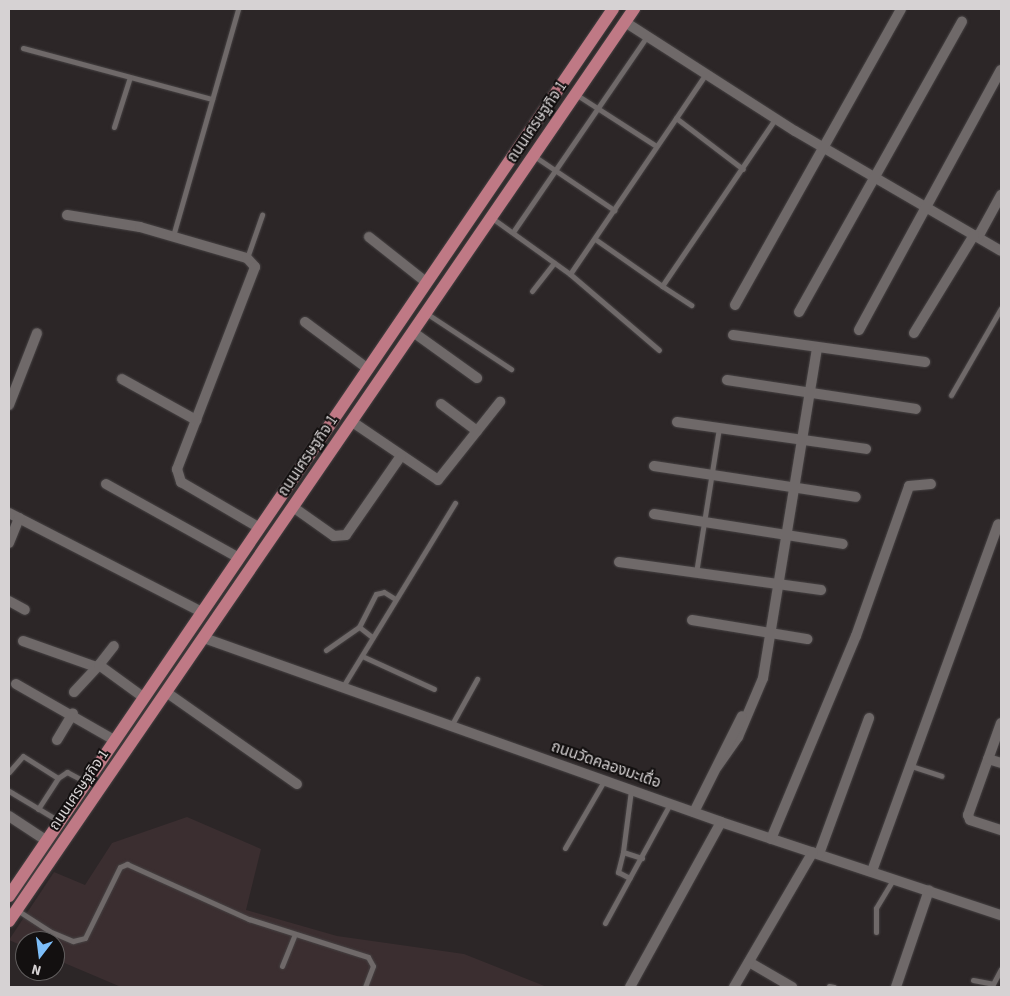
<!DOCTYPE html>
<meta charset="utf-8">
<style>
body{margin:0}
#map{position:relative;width:1010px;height:996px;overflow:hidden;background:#2c2627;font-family:"Source Sans 3","Noto Sans Thai",sans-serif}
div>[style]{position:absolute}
.built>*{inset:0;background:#3b2e30}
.roads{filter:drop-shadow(0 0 1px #464243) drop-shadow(0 0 1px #464243)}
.service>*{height:5px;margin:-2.5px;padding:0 2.5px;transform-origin:2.5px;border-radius:2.5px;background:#6f6969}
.minor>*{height:10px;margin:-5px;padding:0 5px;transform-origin:5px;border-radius:5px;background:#6f6969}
.primary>*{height:12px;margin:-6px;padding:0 6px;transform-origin:6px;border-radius:6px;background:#bf7985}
span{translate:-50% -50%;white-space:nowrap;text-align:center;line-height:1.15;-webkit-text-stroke:4px #131010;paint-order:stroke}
.street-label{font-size:15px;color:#d6d2d3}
.frame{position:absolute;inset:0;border:10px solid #d6d2d3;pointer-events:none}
.north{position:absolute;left:15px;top:931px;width:50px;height:50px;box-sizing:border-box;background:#131010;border:1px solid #615e5e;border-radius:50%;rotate:195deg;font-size:14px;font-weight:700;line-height:20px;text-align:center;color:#d6d2d3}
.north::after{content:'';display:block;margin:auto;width:18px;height:22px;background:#7dbef9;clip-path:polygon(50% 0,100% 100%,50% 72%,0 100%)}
</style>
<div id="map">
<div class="built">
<i style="clip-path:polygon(187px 817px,261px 849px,246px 910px,337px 936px,464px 954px,547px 987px,121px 987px,55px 959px,55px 941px,25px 941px,25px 947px,9px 940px,54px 872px,85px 885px,112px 843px)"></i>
</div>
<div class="roads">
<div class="service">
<i style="left:23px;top:48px;width:196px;rotate:15.1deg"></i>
<i style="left:705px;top:75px;width:52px;rotate:124deg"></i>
<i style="left:676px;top:118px;width:84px;rotate:37.3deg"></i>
<i style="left:577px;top:95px;width:94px;rotate:32.8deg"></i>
<i style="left:114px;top:127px;width:52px;rotate:-72.3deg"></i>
<i style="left:534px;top:156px;width:97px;rotate:34deg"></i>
<i style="left:492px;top:218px;width:96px;rotate:35.7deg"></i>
<i style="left:570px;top:274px;width:189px;rotate:-55.8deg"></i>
<i style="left:513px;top:232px;width:237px;rotate:-55.6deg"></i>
<i style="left:173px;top:236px;width:236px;rotate:-74deg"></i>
<i style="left:595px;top:239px;width:82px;rotate:35deg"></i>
<i style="left:662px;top:286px;width:202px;rotate:-55.9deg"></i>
<i style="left:247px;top:258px;width:46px;rotate:-70.8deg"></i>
<i style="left:570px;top:274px;width:117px;rotate:40.5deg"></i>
<i style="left:662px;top:286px;width:35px;rotate:33deg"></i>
<i style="left:532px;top:291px;width:36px;rotate:-52deg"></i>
<i style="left:426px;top:313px;width:102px;rotate:33.4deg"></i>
<i style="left:951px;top:395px;width:100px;rotate:-60.1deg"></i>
<i style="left:696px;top:573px;width:147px;rotate:-81deg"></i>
<i style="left:372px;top:637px;width:16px;rotate:-142deg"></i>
<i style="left:359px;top:627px;width:37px;rotate:-63deg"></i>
<i style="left:376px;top:594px;width:8px;rotate:-14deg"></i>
<i style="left:384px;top:592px;width:13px;rotate:32deg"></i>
<i style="left:326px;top:650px;width:40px;rotate:-34.9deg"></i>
<i style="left:362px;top:656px;width:79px;rotate:24.6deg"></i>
<i style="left:342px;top:688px;width:217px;rotate:-58.6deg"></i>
<i style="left:451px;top:726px;width:54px;rotate:-61deg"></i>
<i style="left:911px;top:766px;width:32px;rotate:18deg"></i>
<i style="left:9px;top:772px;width:21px;rotate:-49deg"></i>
<i style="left:23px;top:756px;width:41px;rotate:32.2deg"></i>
<i style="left:58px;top:778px;width:11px;rotate:-34deg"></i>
<i style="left:67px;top:772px;width:21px;rotate:28deg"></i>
<i style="left:631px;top:790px;width:63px;rotate:97.4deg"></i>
<i style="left:623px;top:852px;width:20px;rotate:18deg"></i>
<i style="left:9px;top:791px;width:58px;rotate:31deg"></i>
<i style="left:38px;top:809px;width:37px;rotate:-57deg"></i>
<i style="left:565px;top:848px;width:78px;rotate:-59.8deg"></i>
<i style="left:623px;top:852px;width:21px;rotate:104deg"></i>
<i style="left:618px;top:872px;width:13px;rotate:27deg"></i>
<i style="left:17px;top:910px;width:38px;rotate:33deg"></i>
<i style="left:49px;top:931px;width:26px;rotate:23deg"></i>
<i style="left:73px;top:941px;width:12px;rotate:-14deg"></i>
<i style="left:85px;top:938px;width:79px;rotate:-63.8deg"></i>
<i style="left:120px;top:867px;width:8px;rotate:-23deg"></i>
<i style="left:127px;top:864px;width:134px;rotate:24.3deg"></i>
<i style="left:249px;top:919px;width:125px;rotate:17.7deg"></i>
<i style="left:368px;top:957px;width:10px;rotate:61deg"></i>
<i style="left:373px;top:966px;width:22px;rotate:111deg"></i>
<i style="left:605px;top:923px;width:136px;rotate:-61.4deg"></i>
<i style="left:876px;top:932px;width:24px;rotate:-90deg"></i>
<i style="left:876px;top:908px;width:33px;rotate:-59deg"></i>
<i style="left:282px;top:966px;width:32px;rotate:-68deg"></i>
<i style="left:973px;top:980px;width:20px;rotate:11deg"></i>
<i style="left:993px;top:984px;width:17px;rotate:-62deg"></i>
<i style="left:829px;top:986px;width:5px;rotate:11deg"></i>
</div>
<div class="minor">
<i style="left:625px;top:22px;width:202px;rotate:32.7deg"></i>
<i style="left:795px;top:131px;width:238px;rotate:30.2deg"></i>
<i style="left:67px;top:215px;width:74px;rotate:9.3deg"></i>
<i style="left:140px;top:227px;width:111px;rotate:16.2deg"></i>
<i style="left:247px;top:258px;width:12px;rotate:48deg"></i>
<i style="left:255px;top:267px;width:217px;rotate:111.1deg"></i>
<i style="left:177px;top:469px;width:14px;rotate:73deg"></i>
<i style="left:181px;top:482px;width:89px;rotate:30.3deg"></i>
<i style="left:369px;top:237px;width:73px;rotate:38.3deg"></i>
<i style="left:978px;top:237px;width:48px;rotate:-61.3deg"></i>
<i style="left:735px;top:305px;width:339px;rotate:-60.7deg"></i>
<i style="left:799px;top:312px;width:333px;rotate:-60.7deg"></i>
<i style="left:305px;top:322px;width:77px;rotate:36.6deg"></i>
<i style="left:859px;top:330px;width:296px;rotate:-61.4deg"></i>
<i style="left:413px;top:332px;width:79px;rotate:35.7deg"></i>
<i style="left:914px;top:333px;width:115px;rotate:-58.5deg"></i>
<i style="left:733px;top:335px;width:194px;rotate:8deg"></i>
<i style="left:122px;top:379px;width:85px;rotate:29deg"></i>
<i style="left:727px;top:380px;width:191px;rotate:8.7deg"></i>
<i style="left:441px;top:404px;width:45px;rotate:36.9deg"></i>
<i style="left:9px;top:405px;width:77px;rotate:-68.7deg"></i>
<i style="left:351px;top:421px;width:105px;rotate:34.1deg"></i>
<i style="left:438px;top:480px;width:100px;rotate:-51.5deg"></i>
<i style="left:677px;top:422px;width:191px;rotate:8.1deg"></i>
<i style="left:654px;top:466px;width:204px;rotate:8.7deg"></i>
<i style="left:106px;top:484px;width:150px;rotate:29.1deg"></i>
<i style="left:293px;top:507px;width:50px;rotate:35.3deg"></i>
<i style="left:334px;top:536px;width:12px;rotate:-5deg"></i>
<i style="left:346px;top:535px;width:96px;rotate:-55.2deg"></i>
<i style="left:9px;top:513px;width:215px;rotate:27.2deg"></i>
<i style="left:654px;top:514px;width:191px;rotate:9deg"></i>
<i style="left:9px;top:543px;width:27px;rotate:-68deg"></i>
<i style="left:619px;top:562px;width:204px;rotate:7.9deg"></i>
<i style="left:9px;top:601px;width:18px;rotate:29deg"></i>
<i style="left:692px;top:620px;width:117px;rotate:9.4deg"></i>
<i style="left:204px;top:638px;width:549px;rotate:19.59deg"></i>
<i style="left:721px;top:822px;width:295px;rotate:18.4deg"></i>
<i style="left:23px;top:641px;width:77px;rotate:19.6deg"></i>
<i style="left:99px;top:665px;width:24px;rotate:-52deg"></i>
<i style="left:16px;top:684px;width:113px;rotate:29.7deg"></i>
<i style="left:74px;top:692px;width:37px;rotate:-47deg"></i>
<i style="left:99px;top:665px;width:54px;rotate:36deg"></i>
<i style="left:166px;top:692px;width:160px;rotate:35.1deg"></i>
<i style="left:1001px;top:723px;width:98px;rotate:109.7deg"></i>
<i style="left:968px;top:815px;width:5px;rotate:68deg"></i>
<i style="left:970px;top:820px;width:33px;rotate:18deg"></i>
<i style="left:57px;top:740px;width:31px;rotate:-59deg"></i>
<i style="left:988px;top:759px;width:14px;rotate:17deg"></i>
<i style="left:717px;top:767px;width:37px;rotate:-55deg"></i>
<i style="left:738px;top:737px;width:64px;rotate:-67deg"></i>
<i style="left:763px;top:678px;width:333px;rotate:-80.7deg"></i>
<i style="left:694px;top:812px;width:107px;rotate:-63.4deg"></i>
<i style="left:9px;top:816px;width:45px;rotate:33.3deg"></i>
<i style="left:771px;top:839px;width:220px;rotate:-67.3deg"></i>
<i style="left:856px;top:636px;width:159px;rotate:-70.5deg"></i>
<i style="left:909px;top:486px;width:22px;rotate:-5deg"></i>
<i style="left:819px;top:854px;width:145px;rotate:-69.8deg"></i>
<i style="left:872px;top:871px;width:369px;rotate:-70deg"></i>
<i style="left:749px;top:962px;width:50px;rotate:30.2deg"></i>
<i style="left:630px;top:987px;width:188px;rotate:-61.1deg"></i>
<i style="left:734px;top:987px;width:156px;rotate:-59.7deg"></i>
<i style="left:896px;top:987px;width:102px;rotate:-71.2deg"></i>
</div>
<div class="primary">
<i style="left:9px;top:896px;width:1073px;rotate:-55.75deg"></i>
<i style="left:9px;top:921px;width:1106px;rotate:-55.58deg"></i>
</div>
</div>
<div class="street-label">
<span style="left:537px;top:122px;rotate:-56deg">ถนนเศรษฐกิจ 1</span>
<span style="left:308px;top:456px;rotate:-56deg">ถนนเศรษฐกิจ 1</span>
<span style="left:606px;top:765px;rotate:19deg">ถนนวัดคลองมะเดื่อ</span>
<span style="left:79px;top:790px;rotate:-56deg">ถนนเศรษฐกิจ 1</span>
</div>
<div class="frame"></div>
<div class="north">N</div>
</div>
